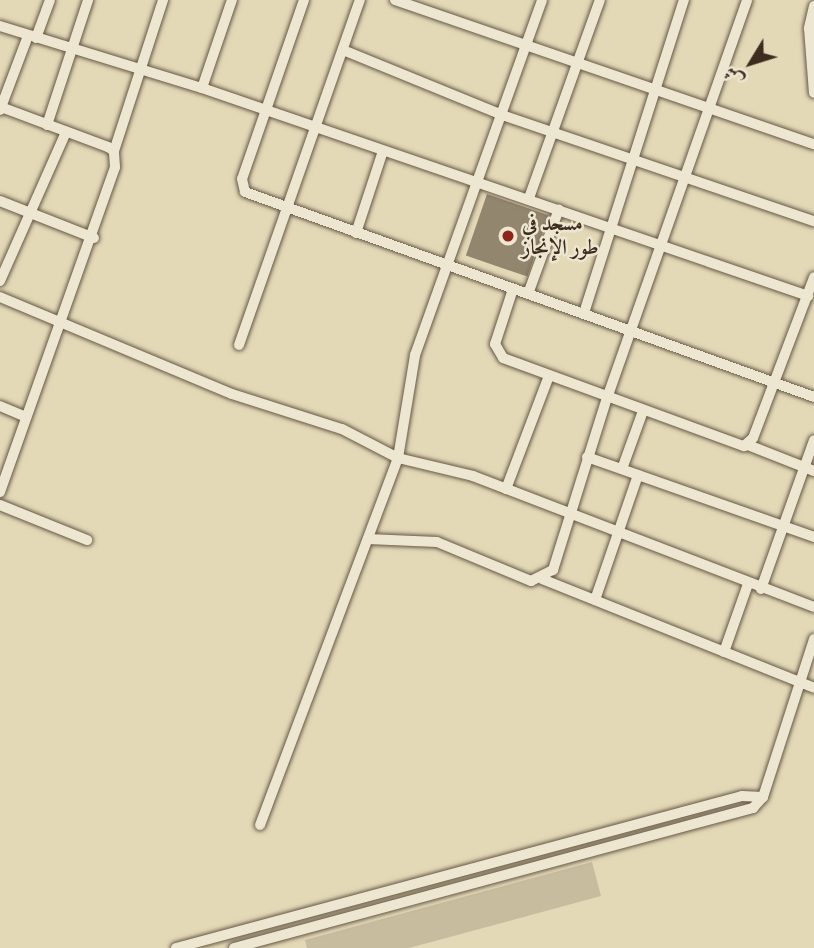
<!DOCTYPE html>
<meta charset="utf-8">
<style>
body{margin:0}
#map{position:relative;width:814px;height:948px;overflow:hidden;background:#e3d9b7;font-family:"IM FELL DW Pica",Amiri,serif}
div>[style]{position:absolute}
.green>*{inset:0;background:#c7bc9e}
.building>*{inset:0;background:#93866f;transform-origin:0 0}
.roads{filter:drop-shadow(0 0 2px #665846) drop-shadow(0 0 2px #665846)}
.minor>*{height:10px;margin:-5px;padding:0 5px;transform-origin:5px;border-radius:5px;background:#ede6d0}
.dots>*{width:19px;height:19px;translate:-50% -50%;box-sizing:border-box;border:4px solid #ede6d0;border-radius:50%}
span{translate:-50% -50%;white-space:nowrap;text-align:center;line-height:1.15;-webkit-text-stroke:5px #ede6d0;paint-order:stroke}
.poi-label{font-size:21px;color:#3d2d21;font-weight:700}
.left{translate:0 -50%;text-align:left}
.north{position:absolute;left:716px;top:28px;width:70px;height:70px;-webkit-text-stroke:5px #ede6d0;paint-order:stroke;rotate:232deg;font-size:19px;font-weight:700;line-height:28px;text-align:center;color:#3d2d21}
.north::after{content:'';display:block;margin:auto;width:24px;height:32px;background:#3d2d21;clip-path:polygon(50% 0,100% 100%,50% 72%,0 100%)}
</style>
<div id="map">
<div class="green">
<i style="clip-path:polygon(592px 862px,601px 896px,409px 948px,307px 948px,305px 940px)"></i>
</div>
<div class="building">
<i style="left:487px;top:194px;width:65px;height:65px;rotate:19deg"></i>
</div>
<div class="roads">
<div class="minor">
<i style="left:304px;top:0;width:189px;rotate:109.1deg"></i>
<i style="left:242px;top:179px;width:13px;rotate:77deg"></i>
<i style="left:245px;top:192px;width:605px;rotate:19.81deg"></i>
<i style="left:395px;top:0;width:443px;rotate:19deg"></i>
<i style="left:814px;top:6px;width:23px;rotate:103deg"></i>
<i style="left:809px;top:28px;width:65px;rotate:85.6deg"></i>
<i style="left:0;top:26px;width:211px;rotate:17.1deg"></i>
<i style="left:202px;top:88px;width:641px;rotate:18.94deg"></i>
<i style="left:36px;top:38px;width:40px;rotate:-69.8deg"></i>
<i style="left:343px;top:50px;width:172px;rotate:22.2deg"></i>
<i style="left:502px;top:115px;width:330px;rotate:18.8deg"></i>
<i style="left:202px;top:88px;width:93px;rotate:-71.2deg"></i>
<i style="left:0;top:110px;width:79px;rotate:-69.3deg"></i>
<i style="left:47px;top:125px;width:132px;rotate:-71.8deg"></i>
<i style="left:114px;top:151px;width:159px;rotate:-72deg"></i>
<i style="left:529px;top:198px;width:210px;rotate:-70.3deg"></i>
<i style="left:0;top:201px;width:101px;rotate:21.5deg"></i>
<i style="left:356px;top:233px;width:86px;rotate:-71.8deg"></i>
<i style="left:0;top:281px;width:163px;rotate:-66.1deg"></i>
<i style="left:513px;top:289px;width:58px;rotate:108.1deg"></i>
<i style="left:495px;top:344px;width:16px;rotate:60deg"></i>
<i style="left:503px;top:358px;width:257px;rotate:20.1deg"></i>
<i style="left:744px;top:446px;width:12px;rotate:-42deg"></i>
<i style="left:753px;top:438px;width:172px;rotate:-69.2deg"></i>
<i style="left:528px;top:294px;width:90px;rotate:-70deg"></i>
<i style="left:0;top:297px;width:251px;rotate:22.7deg"></i>
<i style="left:232px;top:394px;width:115px;rotate:17.7deg"></i>
<i style="left:342px;top:429px;width:63px;rotate:27.4deg"></i>
<i style="left:398px;top:458px;width:77px;rotate:13.5deg"></i>
<i style="left:473px;top:476px;width:365px;rotate:21deg"></i>
<i style="left:584px;top:313px;width:329px;rotate:-72.3deg"></i>
<i style="left:239px;top:345px;width:366px;rotate:-70.7deg"></i>
<i style="left:0;top:406px;width:26px;rotate:23deg"></i>
<i style="left:748px;top:445px;width:71px;rotate:21.5deg"></i>
<i style="left:587px;top:457px;width:241px;rotate:19.4deg"></i>
<i style="left:622px;top:469px;width:62px;rotate:-70.1deg"></i>
<i style="left:506px;top:489px;width:121px;rotate:-69.2deg"></i>
<i style="left:0;top:492px;width:345px;rotate:-70.5deg"></i>
<i style="left:115px;top:167px;width:16px;rotate:-94deg"></i>
<i style="left:114px;top:151px;width:7px;rotate:-146deg"></i>
<i style="left:108px;top:147px;width:114px;rotate:-159.5deg"></i>
<i style="left:0;top:505px;width:94px;rotate:21.9deg"></i>
<i style="left:368px;top:539px;width:69px;rotate:2.5deg"></i>
<i style="left:437px;top:542px;width:102px;rotate:22.5deg"></i>
<i style="left:531px;top:581px;width:25px;rotate:-27deg"></i>
<i style="left:553px;top:570px;width:180px;rotate:-72.6deg"></i>
<i style="left:607px;top:398px;width:422px;rotate:-70.6deg"></i>
<i style="left:542px;top:579px;width:293px;rotate:21.8deg"></i>
<i style="left:761px;top:589px;width:158px;rotate:-70.4deg"></i>
<i style="left:595px;top:600px;width:132px;rotate:-71deg"></i>
<i style="left:724px;top:652px;width:72px;rotate:-70.6deg"></i>
<i style="left:260px;top:825px;width:392px;rotate:-69.4deg"></i>
<i style="left:398px;top:458px;width:104px;rotate:-80.6deg"></i>
<i style="left:415px;top:355px;width:377px;rotate:-70.3deg"></i>
<i style="left:176px;top:948px;width:586px;rotate:-15.03deg"></i>
<i style="left:742px;top:796px;width:21px;rotate:3deg"></i>
<i style="left:234px;top:948px;width:538px;rotate:-15.1deg"></i>
<i style="left:753px;top:808px;width:15px;rotate:-48deg"></i>
<i style="left:763px;top:797px;width:166px;rotate:-72.1deg"></i>
</div>
</div>
<div class="dots">
<i style="left:508px;top:236px;background:#8f2418"></i>
</div>
<div class="poi-label">
<span class="left" style="left:522px;top:236px">مسجد في<br>طور الإنجاز</span>
</div>
<div class="north">ش</div>
</div>
